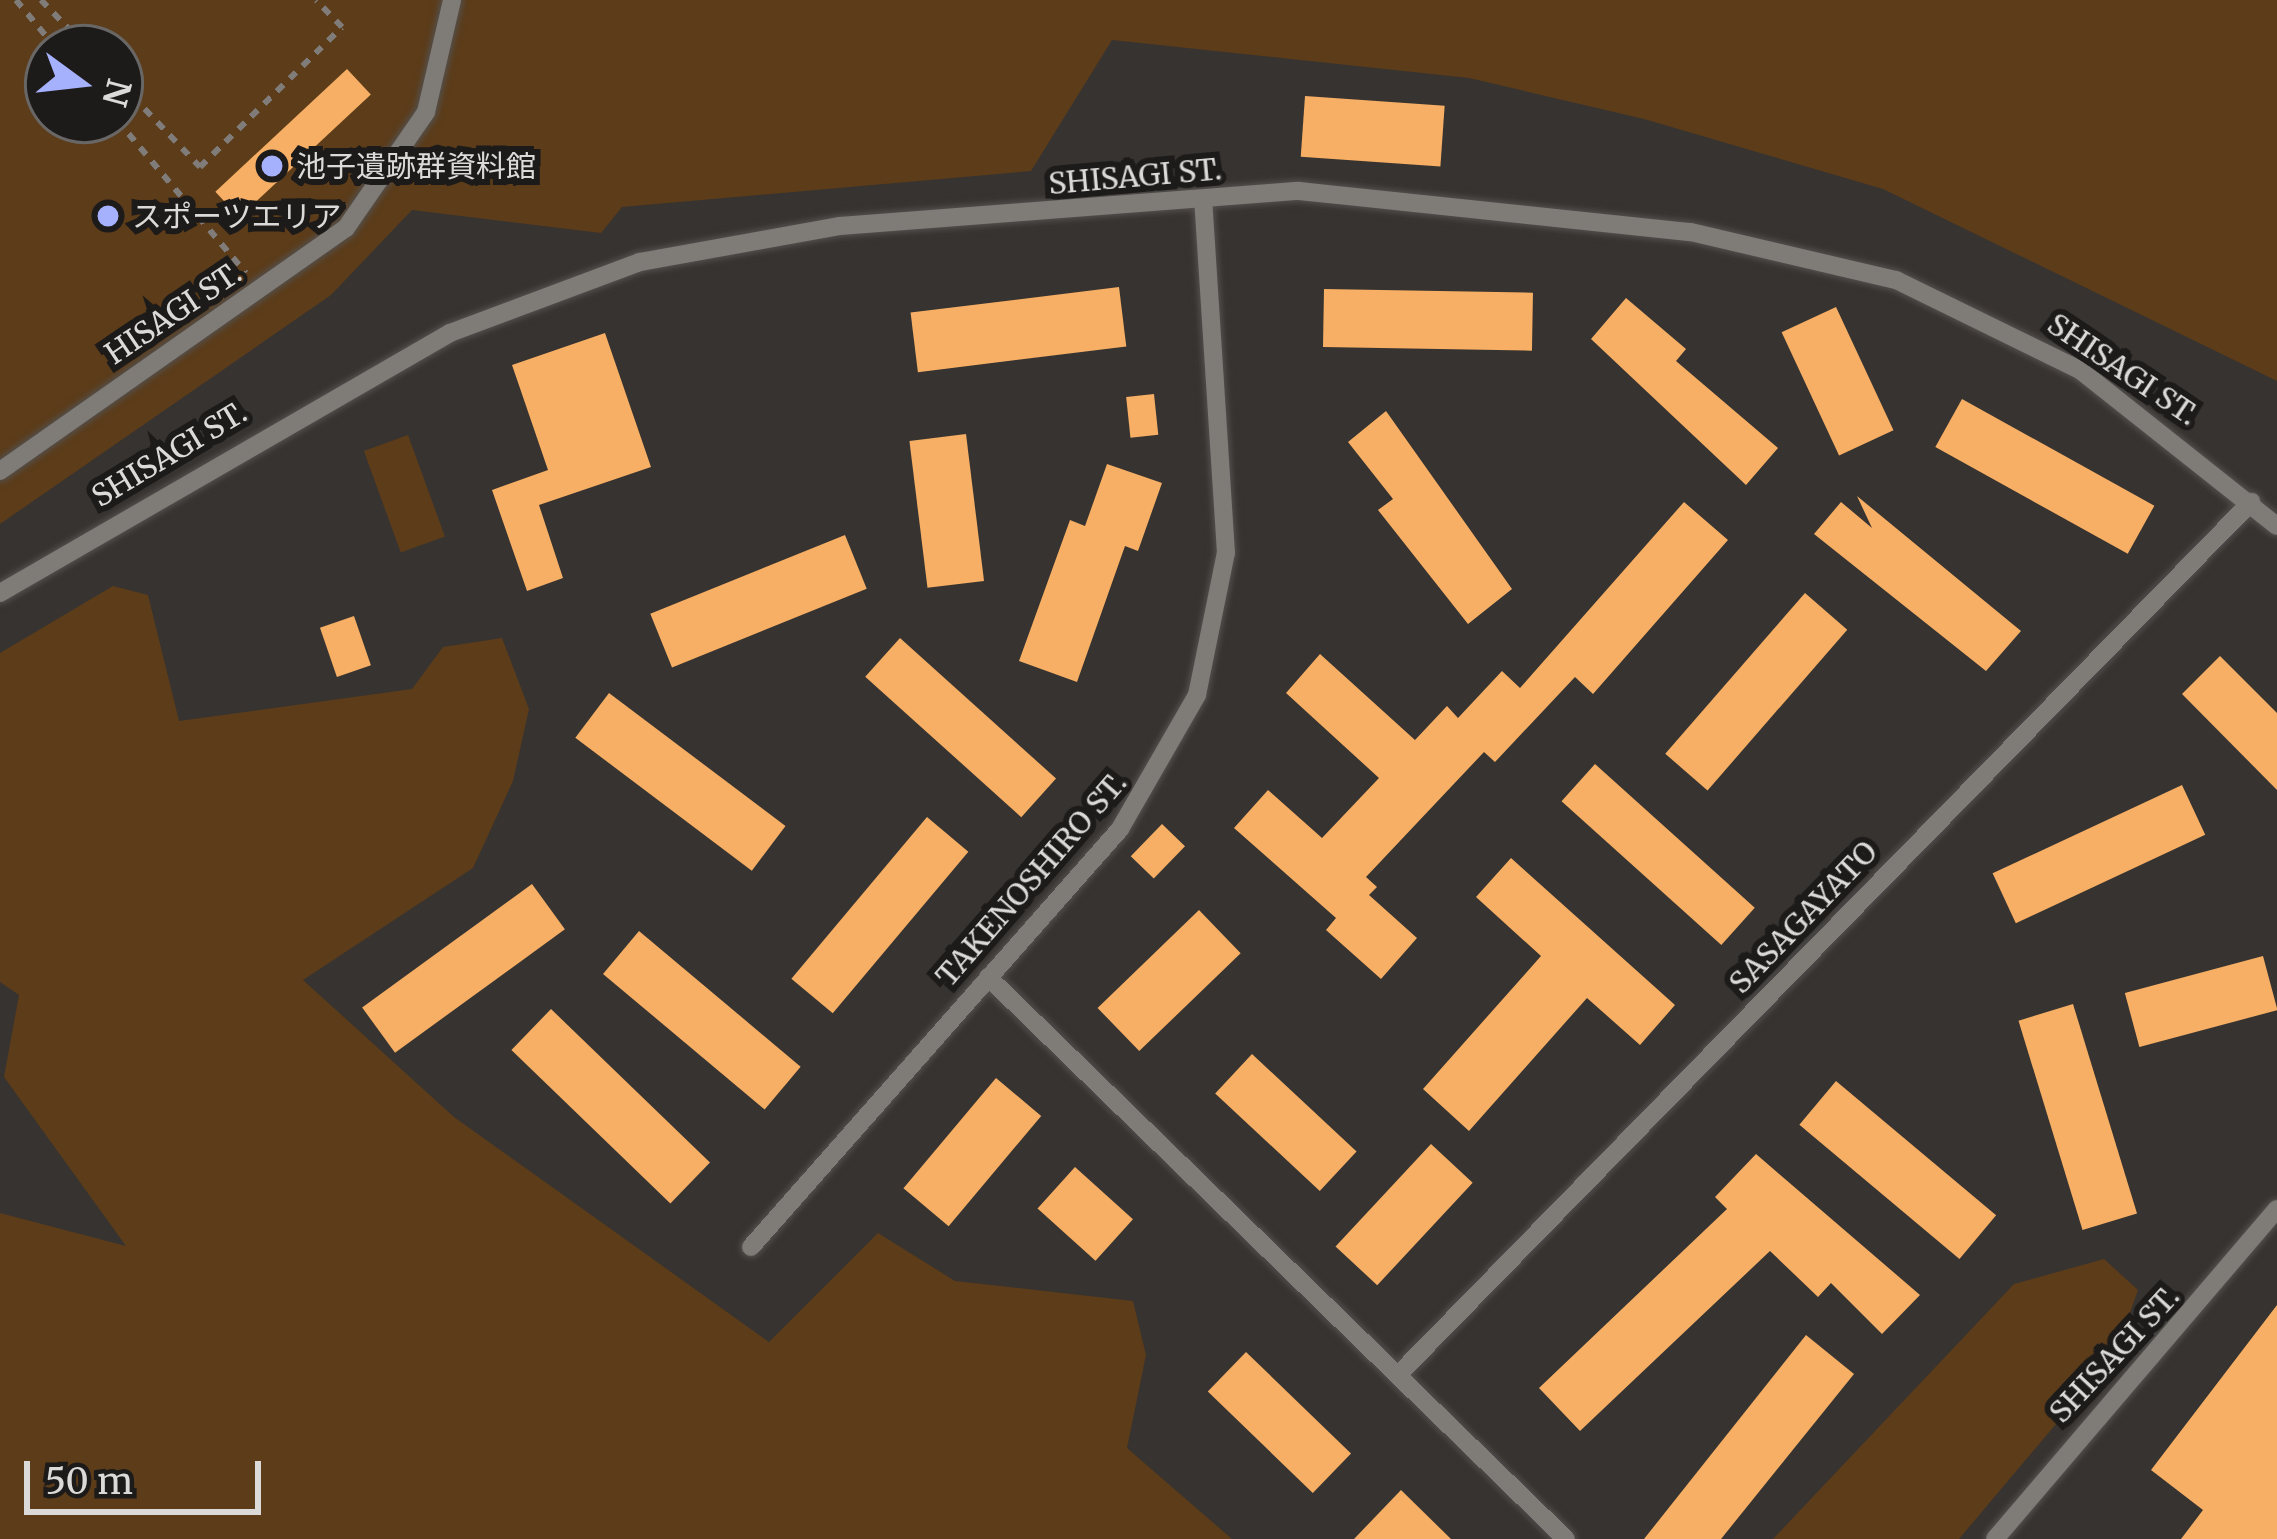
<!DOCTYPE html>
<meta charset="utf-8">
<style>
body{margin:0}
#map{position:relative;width:2277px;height:1539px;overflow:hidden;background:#373330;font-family:Merriweather,"Noto Sans JP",serif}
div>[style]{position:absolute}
.green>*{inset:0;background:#5c3c19;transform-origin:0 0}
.building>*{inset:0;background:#f6af64;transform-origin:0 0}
.path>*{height:6px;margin-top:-3px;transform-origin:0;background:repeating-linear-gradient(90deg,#807c7a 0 9px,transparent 0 18px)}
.roads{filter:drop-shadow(0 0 3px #53504e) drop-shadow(0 0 3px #53504e)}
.service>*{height:18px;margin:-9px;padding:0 9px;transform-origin:9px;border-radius:9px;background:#7f7c78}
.dots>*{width:33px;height:33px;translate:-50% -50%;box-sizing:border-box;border:6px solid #1d1b1a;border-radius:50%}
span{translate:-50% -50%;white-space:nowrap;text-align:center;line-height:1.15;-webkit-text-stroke:12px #1d1b1a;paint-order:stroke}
.poi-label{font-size:30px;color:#dcdad8}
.left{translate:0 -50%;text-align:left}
.street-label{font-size:30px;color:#dcdad8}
.north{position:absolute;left:24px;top:24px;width:120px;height:120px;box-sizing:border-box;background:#1d1b1a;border:3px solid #696766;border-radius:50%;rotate:105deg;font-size:33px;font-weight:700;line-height:48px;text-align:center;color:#dcdad8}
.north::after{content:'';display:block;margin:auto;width:42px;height:54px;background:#a5b1fc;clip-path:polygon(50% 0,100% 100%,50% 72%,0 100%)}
.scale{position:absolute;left:24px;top:1461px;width:237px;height:54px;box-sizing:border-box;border:6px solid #dcdad8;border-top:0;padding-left:15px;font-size:36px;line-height:42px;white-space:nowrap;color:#dcdad8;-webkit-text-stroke:9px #1d1b1a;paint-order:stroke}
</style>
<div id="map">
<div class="green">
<i style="clip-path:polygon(evenodd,0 0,2277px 0,2277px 381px,1883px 189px,1644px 119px,1469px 78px,1112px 40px,1031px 171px,622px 207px,601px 233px,412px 210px,331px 295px,0 524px,0 0,48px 48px,120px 48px,120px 120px,48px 120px,48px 48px)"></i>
<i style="left:408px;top:435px;width:108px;height:47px;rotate:70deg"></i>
<i style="clip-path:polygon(113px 586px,148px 595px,179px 721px,412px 689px,443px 647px,502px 638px,529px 709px,513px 781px,473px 868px,303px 980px,454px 1117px,769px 1342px,878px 1233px,955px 1281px,1133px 1301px,1146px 1355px,1127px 1448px,1232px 1539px,0 1539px,0 1213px,126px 1246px,4px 1077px,19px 995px,0 982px,0 653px)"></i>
<i style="clip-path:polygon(2104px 1259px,2138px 1290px,2115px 1354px,1959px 1539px,1773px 1539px,2014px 1284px)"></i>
</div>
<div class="building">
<i style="left:347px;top:69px;width:35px;height:180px;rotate:47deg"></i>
<i style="left:1305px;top:96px;width:140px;height:61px;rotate:4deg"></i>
<i style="left:1119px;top:287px;width:60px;height:210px;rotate:83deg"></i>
<i style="left:1324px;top:289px;width:209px;height:58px;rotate:1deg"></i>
<i style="clip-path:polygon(1626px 298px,1686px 349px,1676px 361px,1778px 448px,1746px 485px,1591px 339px)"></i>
<i style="left:1836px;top:307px;width:136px;height:60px;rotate:65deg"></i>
<i style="clip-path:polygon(605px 333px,651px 467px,539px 505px,563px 578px,527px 591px,492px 490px,548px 470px,512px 365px)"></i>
<i style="left:1154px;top:394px;width:41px;height:28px;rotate:84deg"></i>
<i style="left:1962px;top:399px;width:220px;height:55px;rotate:29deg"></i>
<i style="clip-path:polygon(1386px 411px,1512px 589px,1468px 624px,1378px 510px,1393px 499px,1348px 442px)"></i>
<i style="left:966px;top:434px;width:148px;height:57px;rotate:83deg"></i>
<i style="clip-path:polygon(1107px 464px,1162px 483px,1138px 551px,1125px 546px,1077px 682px,1019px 661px,1070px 520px,1085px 526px)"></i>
<i style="clip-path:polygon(1857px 496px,2021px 631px,1986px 671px,1814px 534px,1841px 502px,1872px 528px)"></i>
<i style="clip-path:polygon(1684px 502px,1728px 540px,1593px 694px,1575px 677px,1495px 762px,1484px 752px,1366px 877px,1377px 887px,1369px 895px,1417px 938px,1381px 979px,1326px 930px,1336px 918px,1234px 828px,1268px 790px,1322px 838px,1379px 778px,1286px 693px,1320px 654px,1415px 740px,1447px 706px,1458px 718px,1502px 671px,1520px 688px)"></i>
<i style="left:845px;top:535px;width:58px;height:210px;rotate:68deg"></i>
<i style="left:1805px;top:593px;width:56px;height:213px;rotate:41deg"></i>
<i style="left:354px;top:616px;width:52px;height:36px;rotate:71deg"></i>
<i style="left:900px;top:638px;width:210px;height:52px;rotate:42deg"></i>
<i style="clip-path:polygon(2220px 656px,2277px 713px,2277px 790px,2182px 694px)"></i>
<i style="left:609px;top:693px;width:221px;height:56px;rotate:37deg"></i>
<i style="left:1595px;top:764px;width:215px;height:50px;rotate:42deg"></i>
<i style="left:2182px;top:785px;width:55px;height:209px;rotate:65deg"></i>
<i style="left:927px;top:817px;width:54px;height:211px;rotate:40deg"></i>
<i style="left:1162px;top:824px;width:32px;height:45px;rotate:44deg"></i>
<i style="clip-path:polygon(1511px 858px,1675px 1005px,1640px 1045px,1587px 998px,1469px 1131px,1423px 1089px,1541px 956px,1476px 897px)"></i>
<i style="left:532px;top:884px;width:56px;height:210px;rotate:54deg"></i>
<i style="left:1199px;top:910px;width:60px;height:141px;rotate:46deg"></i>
<i style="left:639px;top:931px;width:211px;height:56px;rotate:40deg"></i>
<i style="left:2263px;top:956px;width:56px;height:143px;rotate:75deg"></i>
<i style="left:2073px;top:1004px;width:219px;height:57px;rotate:73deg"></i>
<i style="left:551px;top:1009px;width:221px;height:57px;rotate:44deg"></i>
<i style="left:1252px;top:1054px;width:143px;height:54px;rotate:43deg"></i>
<i style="left:996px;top:1078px;width:59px;height:144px;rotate:40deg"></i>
<i style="left:1836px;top:1081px;width:209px;height:57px;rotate:40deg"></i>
<i style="left:1431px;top:1144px;width:57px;height:140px;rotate:43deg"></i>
<i style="clip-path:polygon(1756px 1154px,1920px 1295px,1882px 1334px,1831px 1283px,1818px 1297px,1770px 1251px,1580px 1431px,1539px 1388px,1727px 1209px,1715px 1197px)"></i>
<i style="left:1075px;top:1167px;width:78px;height:56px;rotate:42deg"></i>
<i style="clip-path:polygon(2277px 1305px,2277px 1539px,2181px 1539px,2203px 1510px,2151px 1470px)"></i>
<i style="clip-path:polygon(1806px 1335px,1854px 1374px,1721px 1539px,1644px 1539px)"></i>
<i style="left:1246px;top:1352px;width:146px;height:55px;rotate:44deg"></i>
<i style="clip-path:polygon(1401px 1490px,1451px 1539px,1354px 1539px)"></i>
</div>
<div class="path">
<i style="left:16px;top:0;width:62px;rotate:50.2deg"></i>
<i style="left:41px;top:0;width:66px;rotate:46.2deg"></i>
<i style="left:120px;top:83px;width:116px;rotate:46.4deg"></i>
<i style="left:200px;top:167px;width:199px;rotate:-44.6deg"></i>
<i style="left:342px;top:27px;width:37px;rotate:-134deg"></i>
<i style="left:117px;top:120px;width:200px;rotate:49.9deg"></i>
</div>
<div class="roads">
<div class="service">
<i style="left:0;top:471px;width:423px;rotate:-35.1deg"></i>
<i style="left:346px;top:228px;width:141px;rotate:-55.4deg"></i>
<i style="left:426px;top:112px;width:115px;rotate:-76.9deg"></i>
<i style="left:0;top:593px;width:520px;rotate:-30.02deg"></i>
<i style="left:450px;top:333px;width:203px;rotate:-20.5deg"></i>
<i style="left:640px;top:262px;width:203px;rotate:-10.2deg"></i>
<i style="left:840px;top:226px;width:460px;rotate:-4.4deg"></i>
<i style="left:1299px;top:191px;width:394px;rotate:6deg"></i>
<i style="left:1691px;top:232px;width:211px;rotate:13.2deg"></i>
<i style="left:1896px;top:280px;width:205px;rotate:26.1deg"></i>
<i style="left:2080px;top:370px;width:251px;rotate:38.4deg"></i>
<i style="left:988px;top:977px;width:806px;rotate:44.2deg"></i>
<i style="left:751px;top:1247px;width:558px;rotate:-48.56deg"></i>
<i style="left:1120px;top:829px;width:155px;rotate:-60.1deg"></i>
<i style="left:1197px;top:695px;width:145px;rotate:-78.5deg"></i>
<i style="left:1226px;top:553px;width:353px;rotate:-93.7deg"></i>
<i style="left:1398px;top:1375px;width:1221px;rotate:-45.66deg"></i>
<i style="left:1995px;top:1539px;width:434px;rotate:-49.5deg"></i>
</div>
</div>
<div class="dots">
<i style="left:272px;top:166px;background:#a5b1fc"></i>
<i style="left:108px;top:216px;background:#a5b1fc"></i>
</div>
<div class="poi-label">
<span class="left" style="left:296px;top:166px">池子遺跡群資料館</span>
<span class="left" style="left:132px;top:216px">スポーツエリア</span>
</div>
<div class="street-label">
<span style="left:1135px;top:176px;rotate:-5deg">SHISAGI ST.</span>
<span style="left:173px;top:313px;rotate:-34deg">HISAGI ST.</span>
<span style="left:2123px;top:369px;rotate:34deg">SHISAGI ST.</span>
<span style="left:169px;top:454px;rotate:-31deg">SHISAGI ST.</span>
<span style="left:1031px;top:879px;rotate:-49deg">TAKENOSHIRO ST.</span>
<span style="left:1803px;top:917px;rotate:-46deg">SASAGAYATO</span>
<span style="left:2114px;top:1354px;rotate:-47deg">SHISAGI ST.</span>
</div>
<div class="north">N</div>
<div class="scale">50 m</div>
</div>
